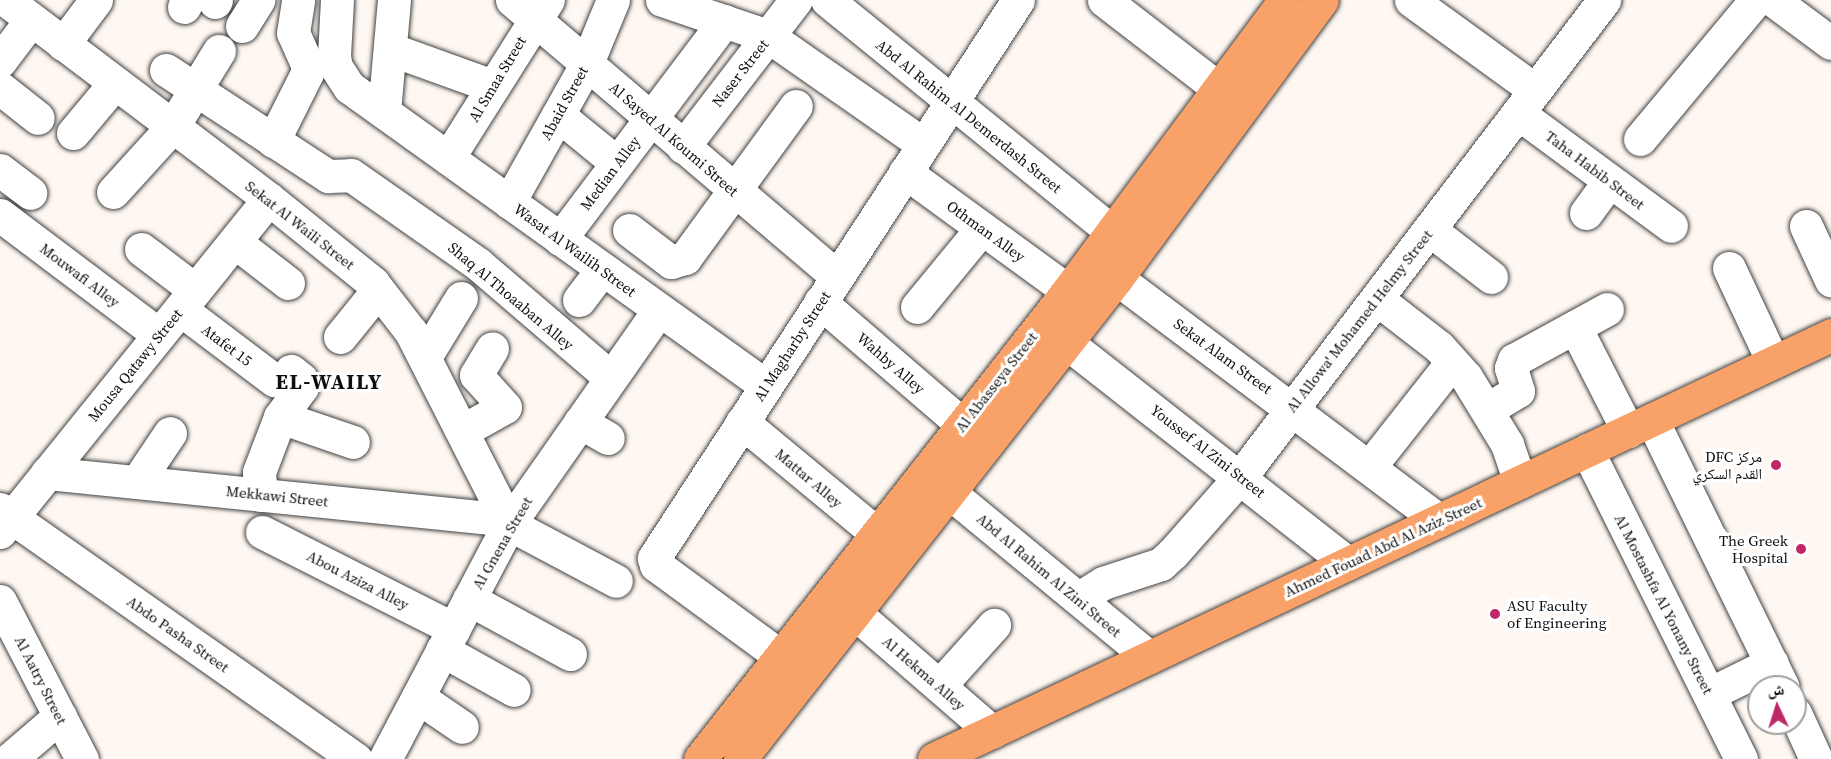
<!DOCTYPE html>
<meta charset="utf-8">
<style>
body{margin:0}
#map{position:relative;width:1831px;height:759px;overflow:hidden;background:#fff8f2;font-family:"Source Serif 4","Noto Naskh Arabic",serif}
div>[style]{position:absolute}
.roads{filter:drop-shadow(0 0 2px #424242) drop-shadow(0 0 2px #424242)}
.minor>*{height:33px;margin:-16.5px;padding:0 16.5px;transform-origin:16.5px;border-radius:16.5px;background:#fff}
.major>*{height:33px;margin:-16.5px;padding:0 16.5px;transform-origin:16.5px;border-radius:16.5px;background:#f8a169}
.dots>*{width:16px;height:16px;translate:-50% -50%;box-sizing:border-box;border:3px solid #fff;border-radius:50%}
span{translate:-50% -50%;white-space:nowrap;text-align:center;line-height:1.15;-webkit-text-stroke:6px #fff;paint-order:stroke}
.street-label{font-size:15px;color:#0f0f0f}
.poi-label{font-size:15px;color:#0f0f0f}
.right{translate:-100% -50%;text-align:right}
.left{translate:0 -50%;text-align:left}
.district-label{font-size:21px;color:#0f0f0f;font-weight:700;letter-spacing:1.5px}
.north{position:absolute;left:1747px;top:675px;width:60px;height:60px;box-sizing:border-box;background:#fff;border:2px solid #9f9f9f;border-radius:50%;rotate:356deg;font-size:16px;font-weight:700;line-height:24px;text-align:center;color:#0f0f0f}
.north::after{content:'';display:block;margin:auto;width:21px;height:27px;background:#c02766;clip-path:polygon(50% 0,100% 100%,50% 72%,0 100%)}
</style>
<div id="map">
<div class="roads">
<div class="minor">
<i style="left:6px;top:0;width:330px;rotate:37.1deg"></i>
<i style="left:269px;top:199px;width:134px;rotate:38.9deg"></i>
<i style="left:373px;top:283px;width:62px;rotate:52.2deg"></i>
<i style="left:411px;top:332px;width:216px;rotate:63deg"></i>
<i style="left:509px;top:524px;width:121px;rotate:28deg"></i>
<i style="left:337px;top:0;width:56px;rotate:93.1deg"></i>
<i style="left:334px;top:56px;width:11px;rotate:80deg"></i>
<i style="left:336px;top:67px;width:24px;rotate:57deg"></i>
<i style="left:349px;top:87px;width:513px;rotate:35.64deg"></i>
<i style="left:512px;top:0;width:427px;rotate:40.4deg"></i>
<i style="left:662px;top:0;width:112px;rotate:18.8deg"></i>
<i style="left:768px;top:36px;width:189px;rotate:34.9deg"></i>
<i style="left:827px;top:0;width:367px;rotate:39.1deg"></i>
<i style="left:1104px;top:0;width:145px;rotate:37.7deg"></i>
<i style="left:1411px;top:0;width:153px;rotate:36deg"></i>
<i style="left:1773px;top:0;width:72px;rotate:36.6deg"></i>
<i style="left:215px;top:2px;width:2px;rotate:-63deg"></i>
<i style="left:184px;top:7px;width:8px;rotate:-60deg"></i>
<i style="left:242px;top:26px;width:31px;rotate:-58deg"></i>
<i style="left:63px;top:44px;width:55px;rotate:-53.1deg"></i>
<i style="left:390px;top:49px;width:109px;rotate:19.9deg"></i>
<i style="left:0;top:61px;width:51px;rotate:-52.9deg"></i>
<i style="left:166px;top:70px;width:194px;rotate:33.2deg"></i>
<i style="left:328px;top:176px;width:23px;rotate:-2deg"></i>
<i style="left:351px;top:175px;width:155px;rotate:35deg"></i>
<i style="left:478px;top:264px;width:175px;rotate:40.6deg"></i>
<i style="left:0;top:88px;width:48px;rotate:38.3deg"></i>
<i style="left:384px;top:112px;width:112px;rotate:-84.9deg"></i>
<i style="left:1518px;top:113px;width:190px;rotate:36.4deg"></i>
<i style="left:558px;top:115px;width:76px;rotate:39.1deg"></i>
<i style="left:73px;top:133px;width:65px;rotate:-50deg"></i>
<i style="left:1640px;top:139px;width:181px;rotate:-50.2deg"></i>
<i style="left:273px;top:141px;width:76px;rotate:-63.4deg"></i>
<i style="left:307px;top:73px;width:9px;rotate:-90deg"></i>
<i style="left:307px;top:64px;width:34px;rotate:-114deg"></i>
<i style="left:293px;top:33px;width:33px;rotate:-81deg"></i>
<i style="left:683px;top:147px;width:185px;rotate:-52.5deg"></i>
<i style="left:448px;top:158px;width:187px;rotate:-57.7deg"></i>
<i style="left:0;top:170px;width:38px;rotate:37deg"></i>
<i style="left:905px;top:172px;width:202px;rotate:36.1deg"></i>
<i style="left:113px;top:192px;width:89px;rotate:-47.7deg"></i>
<i style="left:173px;top:126px;width:88px;rotate:-58.5deg"></i>
<i style="left:509px;top:202px;width:159px;rotate:-60.7deg"></i>
<i style="left:587px;top:63px;width:68px;rotate:-67.6deg"></i>
<i style="left:1586px;top:213px;width:39px;rotate:-54deg"></i>
<i style="left:0;top:215px;width:199px;rotate:37deg"></i>
<i style="left:1806px;top:226px;width:60px;rotate:65.2deg"></i>
<i style="left:629px;top:230px;width:53px;rotate:37.3deg"></i>
<i style="left:671px;top:262px;width:15px;rotate:-16deg"></i>
<i style="left:685px;top:258px;width:188px;rotate:-53.9deg"></i>
<i style="left:1430px;top:230px;width:77px;rotate:37.6deg"></i>
<i style="left:560px;top:239px;width:273px;rotate:-53deg"></i>
<i style="left:235px;top:242px;width:67px;rotate:37.7deg"></i>
<i style="left:141px;top:249px;width:68px;rotate:37.2deg"></i>
<i style="left:1095px;top:262px;width:430px;rotate:36.9deg"></i>
<i style="left:1729px;top:268px;width:104px;rotate:64.9deg"></i>
<i style="left:1377px;top:299px;width:78px;rotate:37.7deg"></i>
<i style="left:1439px;top:347px;width:40px;rotate:48deg"></i>
<i style="left:1466px;top:377px;width:79px;rotate:58.5deg"></i>
<i style="left:1507px;top:444px;width:40px;rotate:71.1deg"></i>
<i style="left:579px;top:300px;width:39px;rotate:-53deg"></i>
<i style="left:820px;top:302px;width:187px;rotate:40.7deg"></i>
<i style="left:917px;top:307px;width:102px;rotate:-50.6deg"></i>
<i style="left:180px;top:309px;width:118px;rotate:37.1deg"></i>
<i style="left:1575px;top:327px;width:117px;rotate:63deg"></i>
<i style="left:340px;top:337px;width:60px;rotate:-51deg"></i>
<i style="left:1067px;top:343px;width:357px;rotate:38.1deg"></i>
<i style="left:425px;top:357px;width:69px;rotate:-58.6deg"></i>
<i style="left:1488px;top:409px;width:35px;rotate:-31deg"></i>
<i style="left:1518px;top:391px;width:24px;rotate:-107deg"></i>
<i style="left:1511px;top:368px;width:9px;rotate:-69deg"></i>
<i style="left:1514px;top:360px;width:106px;rotate:-28.7deg"></i>
<i style="left:280px;top:417px;width:77px;rotate:18.9deg"></i>
<i style="left:1652px;top:420px;width:297px;rotate:63.9deg"></i>
<i style="left:580px;top:422px;width:32px;rotate:30deg"></i>
<i style="left:742px;top:422px;width:174px;rotate:39.6deg"></i>
<i style="left:462px;top:431px;width:49px;rotate:-29.2deg"></i>
<i style="left:505px;top:407px;width:43px;rotate:-132.2deg"></i>
<i style="left:476px;top:375px;width:31px;rotate:-59deg"></i>
<i style="left:1587px;top:450px;width:345px;rotate:63.5deg"></i>
<i style="left:1371px;top:465px;width:131px;rotate:-51.8deg"></i>
<i style="left:47px;top:473px;width:462px;rotate:5.8deg"></i>
<i style="left:137px;top:482px;width:59px;rotate:-56deg"></i>
<i style="left:950px;top:493px;width:258px;rotate:39.5deg"></i>
<i style="left:261px;top:495px;width:23px;rotate:-95deg"></i>
<i style="left:259px;top:472px;width:59px;rotate:-69.1deg"></i>
<i style="left:280px;top:417px;width:37px;rotate:-54deg"></i>
<i style="left:302px;top:387px;width:8px;rotate:-97deg"></i>
<i style="left:301px;top:379px;width:13px;rotate:-141deg"></i>
<i style="left:0;top:509px;width:435px;rotate:35.1deg"></i>
<i style="left:0;top:532px;width:428px;rotate:-51.1deg"></i>
<i style="left:262px;top:532px;width:215px;rotate:26.8deg"></i>
<i style="left:1079px;top:598px;width:28px;rotate:-32deg"></i>
<i style="left:1103px;top:583px;width:61px;rotate:-18.1deg"></i>
<i style="left:1161px;top:564px;width:16px;rotate:-43deg"></i>
<i style="left:1173px;top:553px;width:103px;rotate:-48.6deg"></i>
<i style="left:1241px;top:476px;width:599px;rotate:-52.67deg"></i>
<i style="left:469px;top:599px;width:115px;rotate:28.6deg"></i>
<i style="left:0;top:601px;width:178px;rotate:62.6deg"></i>
<i style="left:856px;top:614px;width:180px;rotate:40.9deg"></i>
<i style="left:442px;top:650px;width:82px;rotate:29.1deg"></i>
<i style="left:780px;top:656px;width:154px;rotate:-143.7deg"></i>
<i style="left:656px;top:565px;width:7px;rotate:-106deg"></i>
<i style="left:654px;top:558px;width:666px;rotate:-56.88deg"></i>
<i style="left:940px;top:685px;width:81px;rotate:-48deg"></i>
<i style="left:1709px;top:694px;width:70px;rotate:-26.2deg"></i>
<i style="left:418px;top:697px;width:53px;rotate:34.3deg"></i>
<i style="left:1795px;top:713px;width:51px;rotate:65.5deg"></i>
<i style="left:10px;top:759px;width:66px;rotate:-40.7deg"></i>
<i style="left:385px;top:759px;width:266px;rotate:-62.2deg"></i>
<i style="left:509px;top:524px;width:261px;rotate:-55deg"></i>
</div>
<div class="major">
<i style="left:700px;top:759px;width:595px;rotate:-51.82deg"></i>
<i style="left:1068px;top:291px;width:363px;rotate:-53.3deg"></i>
<i style="left:740px;top:759px;width:611px;rotate:-51.91deg"></i>
<i style="left:1117px;top:278px;width:345px;rotate:-53.6deg"></i>
<i style="left:934px;top:759px;width:992px;rotate:-25.3deg"></i>
</div>
</div>
<div class="dots">
<i style="left:1776px;top:465px;background:#c02766"></i>
<i style="left:1801px;top:549px;background:#c02766"></i>
<i style="left:1495px;top:614px;background:#c02766"></i>
</div>
<div class="street-label">
<span style="left:740px;top:73px;rotate:-52deg">Naser Street</span>
<span style="left:497px;top:79px;rotate:-59deg">Al Smaa Street</span>
<span style="left:564px;top:103px;rotate:-61deg">Abaid Street</span>
<span style="left:969px;top:116px;rotate:39deg">Abd Al Rahim Al Demerdash Street</span>
<span style="left:674px;top:139px;rotate:41deg">Al Sayed Al Koumi Street</span>
<span style="left:1595px;top:170px;rotate:37deg">Taha Habib Street</span>
<span style="left:610px;top:173px;rotate:-53deg">Median Alley</span>
<span style="left:300px;top:225px;rotate:38deg">Sekat Al Waili Street</span>
<span style="left:986px;top:231px;rotate:36deg">Othman Alley</span>
<span style="left:575px;top:250px;rotate:36deg">Wasat Al Wailih Street</span>
<span style="left:80px;top:275px;rotate:37deg">Mouwafi Alley</span>
<span style="left:511px;top:296px;rotate:40deg">Shaq Al Thoaaban Alley</span>
<span style="left:1359px;top:321px;rotate:-52deg">Al Allowa' Mohamed Helmy Street</span>
<span style="left:227px;top:345px;rotate:37deg">Atafet 15</span>
<span style="left:792px;top:346px;rotate:-57deg">Al Magharby Street</span>
<span style="left:1223px;top:356px;rotate:36deg">Sekat Alam Street</span>
<span style="left:891px;top:363px;rotate:41deg">Wahby Alley</span>
<span style="left:135px;top:365px;rotate:-51deg">Mousa Qatawy Street</span>
<span style="left:996px;top:382px;rotate:-52deg">Al Abasseya Street</span>
<span style="left:1208px;top:451px;rotate:38deg">Youssef Al Zini Street</span>
<span style="left:809px;top:478px;rotate:40deg">Mattar Alley</span>
<span style="left:277px;top:496px;rotate:6deg">Mekkawi Street</span>
<span style="left:502px;top:543px;rotate:-60deg">Al Gnena Street</span>
<span style="left:1383px;top:547px;rotate:-25deg">Ahmed Fouad Abd Al Aziz Street</span>
<span style="left:1049px;top:575px;rotate:40deg">Abd Al Rahim Al Zini Street</span>
<span style="left:358px;top:580px;rotate:27deg">Abou Aziza Alley</span>
<span style="left:1664px;top:604px;rotate:63deg">Al Mostashfa Al Yonany Street</span>
<span style="left:178px;top:634px;rotate:35deg">Abdo Pasha Street</span>
<span style="left:924px;top:673px;rotate:41deg">Al Hekma Alley</span>
<span style="left:41px;top:680px;rotate:63deg">Al Aatry Street</span>
</div>
<div class="poi-label">
<span class="right" style="left:1762px;top:465px">DFC مركز<br>القدم السكري</span>
<span class="right" style="left:1788px;top:549px">The Greek<br>Hospital</span>
<span class="left" style="left:1507px;top:614px">ASU Faculty<br>of Engineering</span>
</div>
<div class="district-label">
<span style="left:329px;top:382px">EL-WAILY</span>
</div>
<div class="north">ش</div>
</div>
